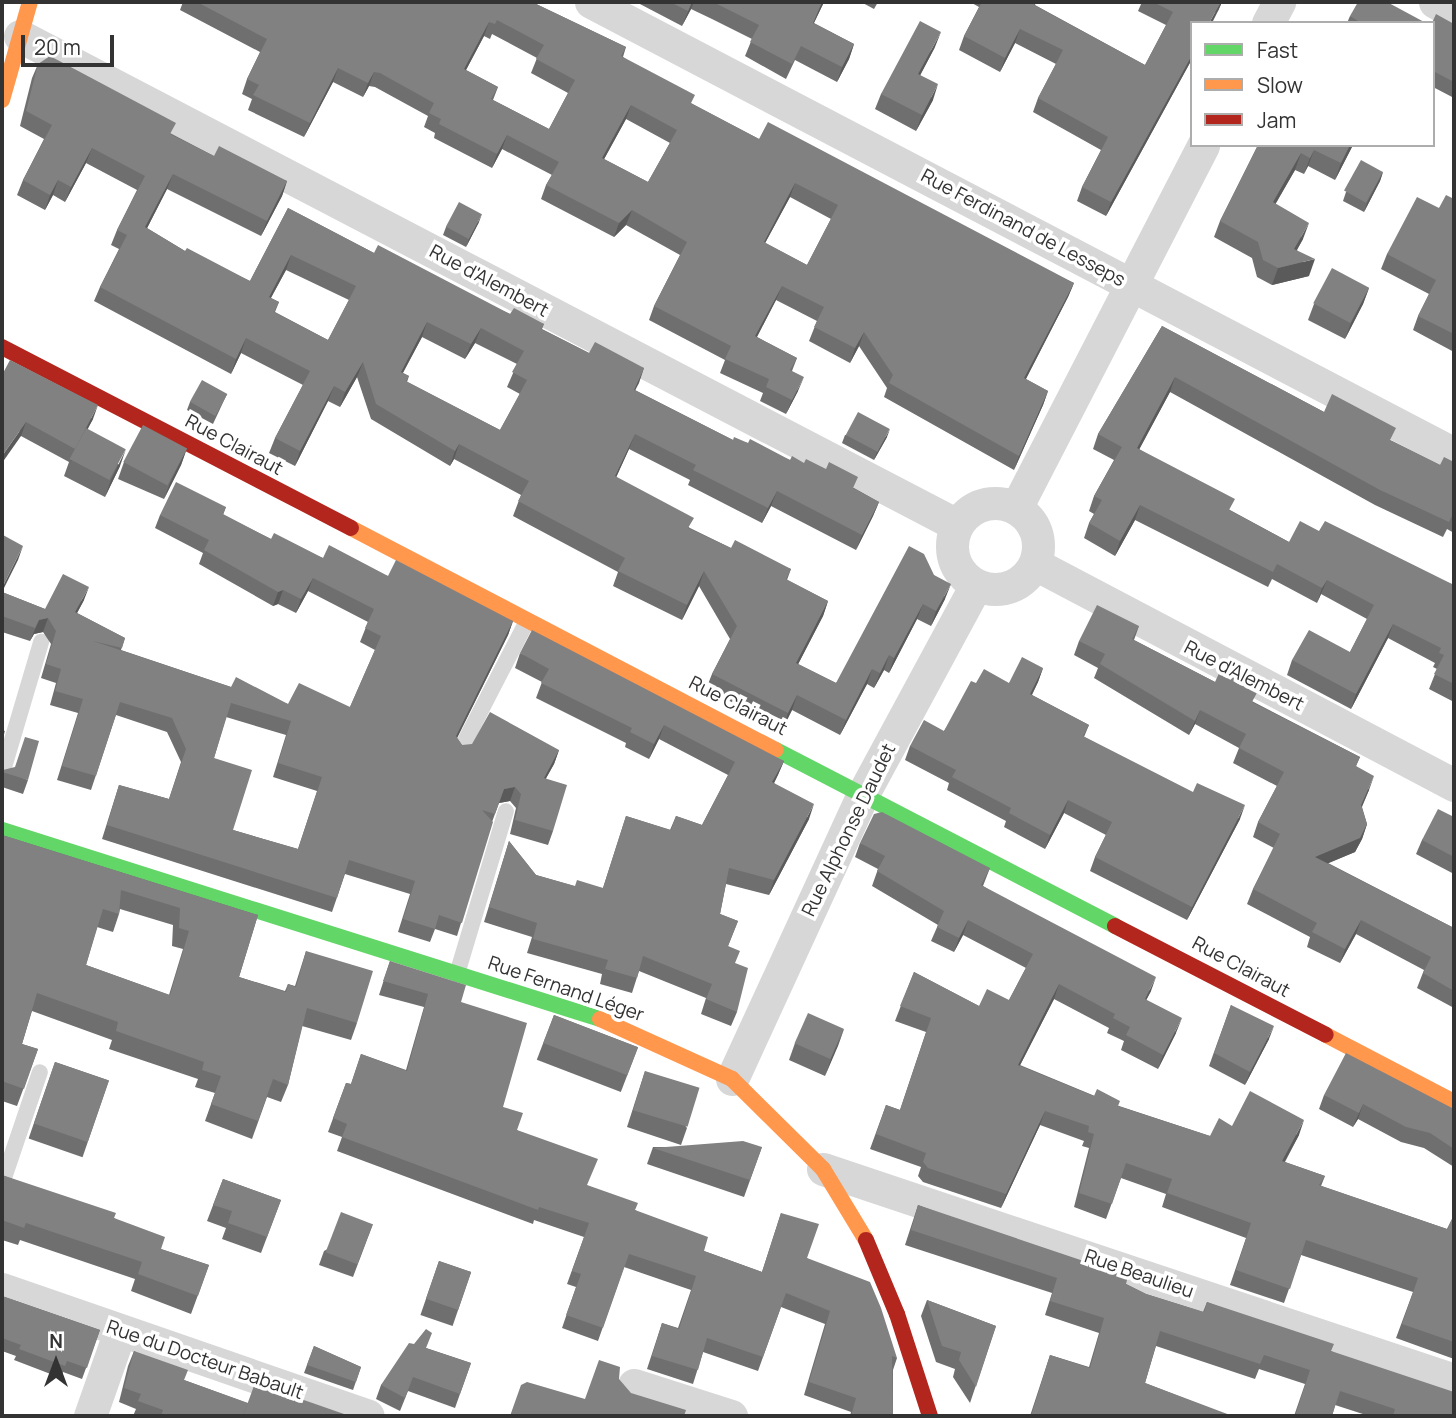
<!DOCTYPE html>
<meta charset="utf-8">
<style>
body{margin:0}
#map{position:relative;width:1456px;height:1418px;overflow:hidden;background:#fff;font-family:Manrope,sans-serif}
div>[style]{position:absolute}
.lane>*{height:16px;margin:-8px;padding:0 8px;transform-origin:8px;border-radius:8px;background:#d7d7d7}
.street>*{height:33px;margin:-16.5px;padding:0 16.5px;transform-origin:16.5px;border-radius:16.5px;background:#d7d7d7}
.street>.ring{margin:-16.5px;padding:0;box-sizing:content-box;background:none;border:33px solid #d7d7d7;border-radius:50%}
.fast>*{height:16px;margin:-8px;padding:0 8px;transform-origin:8px;border-radius:8px;background:#63d668}
.slow>*{height:16px;margin:-8px;padding:0 8px;transform-origin:8px;border-radius:8px;background:#ff974d}
.jam>*{height:16px;margin:-8px;padding:0 8px;transform-origin:8px;border-radius:8px;background:#b3261e}
.wall>*{inset:0;background:#6f6f6f;transform-origin:0 0}
.shaded-wall>*{inset:0;background:#5a5a5a}
.building>*{inset:0;background:#818181;transform-origin:0 0}
span{translate:-50% -50%;white-space:nowrap;text-align:center;line-height:1.15;-webkit-text-stroke:7px #fff;paint-order:stroke}
.street-label{font-size:19px;color:#333}
.frame{position:absolute;inset:0;border:4px solid #333;pointer-events:none}
.legend{position:absolute;left:1190px;top:21px;width:245px;height:126px;box-sizing:border-box;background:#fff;border:2px solid #adadad;margin:0;padding:9px 12px;list-style:none;font-size:21px;color:#333}
.legend li{display:flex;align-items:center;gap:14px;height:35px}
.legend b{width:35px;border:2px solid #adadad}
.north{position:absolute;left:21px;top:1327px;width:70px;height:70px;-webkit-text-stroke:5px #fff;paint-order:stroke;rotate:0deg;font-size:19px;font-weight:700;line-height:28px;text-align:center;color:#333}
.north::after{content:'';display:block;margin:auto;width:24px;height:32px;background:#333;clip-path:polygon(50% 0,100% 100%,50% 72%,0 100%)}
.scale{position:absolute;left:21px;top:35px;width:93px;height:32px;box-sizing:border-box;border:4px solid #333;border-top:0;padding-left:9px;font-size:21px;line-height:24px;white-space:nowrap;color:#333;-webkit-text-stroke:5px #fff;paint-order:stroke}
</style>
<div id="map">
<div class="lane">
<i style="left:461px;top:749px;width:144px;rotate:-62.7deg"></i>
<i style="left:2px;top:774px;width:138px;rotate:-73.5deg"></i>
<i style="left:457px;top:974px;width:170px;rotate:-73.3deg"></i>
<i style="left:2px;top:1184px;width:118px;rotate:-71.3deg"></i>
</div>
<div class="street">
<i style="left:591px;top:2px;width:974px;rotate:27.64deg"></i>
<i style="left:1435px;top:2px;width:21px;rotate:28deg"></i>
<i style="left:1268px;top:23px;width:24px;rotate:-62deg"></i>
<i style="left:20px;top:36px;width:1057px;rotate:27.56deg"></i>
<i class="ring" style="left:952px;top:503px;width:53px;height:53px"></i>
<i style="left:1016px;top:508px;width:408px;rotate:-62.7deg"></i>
<i style="left:1035px;top:564px;width:474px;rotate:27.8deg"></i>
<i style="left:732px;top:1079px;width:314px;rotate:-65.3deg"></i>
<i style="left:863px;top:794px;width:238px;rotate:-61.6deg"></i>
<i style="left:823px;top:1169px;width:665px;rotate:18.49deg"></i>
<i style="left:2px;top:1289px;width:387px;rotate:19.1deg"></i>
<i style="left:634px;top:1385px;width:102px;rotate:17.7deg"></i>
<i style="left:90px;top:1416px;width:90px;rotate:-70.6deg"></i>
</div>
<div class="fast">
<i style="left:776px;top:750px;width:382px;rotate:27.4deg"></i>
<i style="left:2px;top:830px;width:627px;rotate:17.54deg"></i>
</div>
<div class="slow">
<i style="left:2px;top:100px;width:102px;rotate:-74.1deg"></i>
<i style="left:351px;top:528px;width:479px;rotate:27.6deg"></i>
<i style="left:600px;top:1019px;width:145px;rotate:24.4deg"></i>
<i style="left:732px;top:1079px;width:128px;rotate:44.7deg"></i>
<i style="left:823px;top:1169px;width:83px;rotate:58.8deg"></i>
<i style="left:1326px;top:1035px;width:144px;rotate:27.6deg"></i>
</div>
<div class="jam">
<i style="left:2px;top:347px;width:393px;rotate:27.4deg"></i>
<i style="left:1115px;top:926px;width:237px;rotate:27.3deg"></i>
<i style="left:866px;top:1240px;width:80px;rotate:67.3deg"></i>
<i style="left:897px;top:1314px;width:107px;rotate:72.1deg"></i>
</div>
<div class="wall">
<i style="clip-path:polygon(evenodd,183px 2px,532px 2px,626px 47px,623px 57px,692px 104px,759px 139px,1074px 283px,1068px 297px,1026px 379px,1048px 391px,1043px 405px,1014px 470px,884px 397px,887px 388px,859px 346px,850px 363px,809px 341px,817px 321px,776px 300px,757px 337px,797px 358px,792px 371px,798px 391px,786px 414px,760px 401px,763px 393px,720px 373px,725px 360px,649px 320px,654px 306px,680px 255px,626px 225px,614px 237px,541px 199px,546px 185px,552px 175px,502px 149px,492px 168px,434px 138px,435px 133px,424px 127px,428px 116px,375px 87px,369px 86px,363px 97px,333px 82px,304px 137px,248px 110px,252px 99px,242px 94px,247px 79px,260px 52px,180px 10px,183px 2px,492px 34px,537px 58px,531px 73px,568px 93px,549px 129px,493px 100px,498px 87px,466px 70px,484px 36px,490px 39px,492px 34px,183px 2px,626px 119px,670px 143px,648px 182px,604px 159px,626px 119px,183px 2px,790px 197px,831px 219px,807px 265px,765px 243px,790px 197px)"></i>
<i style="clip-path:polygon(638px 2px,824px 2px,814px 23px,854px 44px,849px 59px,837px 82px,795px 60px,786px 79px,745px 56px,752px 39px,712px 19px,691px 9px,682px 26px,638px 3px)"></i>
<i style="clip-path:polygon(861px 2px,878px 2px,874px 9px)"></i>
<i style="clip-path:polygon(970px 2px,1036px 2px,1035px 5px,1145px 65px,1166px 25px,1138px 11px,1142px 2px,1222px 2px,1218px 11px,1192px 23px,1192px 59px,1106px 216px,1077px 201px,1082px 187px,1101px 150px,1033px 112px,1038px 98px,1056px 64px,1015px 43px,1000px 72px,959px 50px,964px 36px,979px 7px)"></i>
<i style="clip-path:polygon(1350px 16px,1426px 23px,1347px 23px)"></i>
<i style="clip-path:polygon(1433px 23px,1454px 24px,1454px 98px,1433px 87px)"></i>
<i style="clip-path:polygon(935px 47px,920px 75px,933px 100px,916px 131px,875px 109px,881px 94px)"></i>
<i style="clip-path:polygon(evenodd,38px 64px,214px 156px,287px 181px,282px 196px,261px 236px,167px 189px,147px 228px,185px 251px,250px 281px,288px 208px,374px 253px,510px 314px,544px 324px,542px 329px,589px 353px,644px 368px,635px 390px,733px 440px,748px 443px,790px 460px,854px 488px,879px 502px,873px 516px,856px 550px,771px 506px,762px 523px,688px 485px,690px 480px,629px 449px,616px 477px,690px 528px,731px 548px,791px 569px,787px 580px,828px 601px,823px 616px,798px 664px,836px 683px,934px 575px,945px 599px,931px 626px,917px 619px,889px 673px,884px 670px,874px 688px,867px 684px,840px 735px,792px 710px,783px 728px,706px 689px,712px 674px,730px 639px,699px 586px,682px 620px,613px 586px,618px 572px,513px 516px,521px 495px,454px 459px,450px 466px,371px 419px,357px 377px,340px 407px,328px 401px,295px 466px,269px 453px,275px 438px,303px 385px,241px 353px,231px 374px,94px 301px,100px 287px,119px 249px,111px 245px,117px 230px,137px 190px,86px 163px,65px 202px,53px 195px,45px 210px,17px 195px,23px 180px,44px 139px,20px 126px,32px 78px,38px 64px,286px 270px,349px 300px,328px 340px,275px 312px,279px 302px,271px 298px,286px 270px,38px 64px,422px 337px,465px 359px,475px 343px,517px 364px,507px 387px,520px 394px,500px 430px,407px 382px,409px 376px,403px 373px,422px 337px)"></i>
<i style="clip-path:polygon(1258px 145px,1353px 145px,1335px 180px,1308px 166px,1304px 174px,1295px 170px,1275px 204px,1303px 239px,1297px 250px,1309px 276px,1272px 285px,1257px 277px,1252px 258px,1214px 237px,1220px 221px)"></i>
<i style="clip-path:polygon(1383px 172px,1380px 181px,1364px 212px,1343px 201px,1346px 192px)"></i>
<i style="clip-path:polygon(1454px 199px,1454px 352px,1413px 330px,1418px 316px,1429px 294px,1381px 269px,1387px 254px,1439px 208px)"></i>
<i style="clip-path:polygon(479px 222px,466px 247px,443px 235px,446px 227px)"></i>
<i style="clip-path:polygon(1369px 288px,1363px 304px,1345px 339px,1308px 320px,1314px 304px)"></i>
<i style="clip-path:polygon(1162px 326px,1324px 412px,1392px 441px,1440px 465px,1454px 462px,1454px 533px,1447px 529px,1443px 537px,1375px 505px,1170px 392px,1139px 449px,1230px 510px,1289px 542px,1319px 531px,1454px 585px,1454px 702px,1429px 689px,1437px 669px,1433px 667px,1435px 663px,1388px 638px,1351px 709px,1287px 675px,1292px 660px,1350px 652px,1367px 619px,1321px 594px,1317px 603px,1272px 579px,1268px 587px,1135px 520px,1115px 556px,1084px 538px,1089px 523px,1094px 514px,1089px 511px,1094px 496px,1114px 460px,1093px 449px,1098px 434px)"></i>
<i style="clip-path:polygon(2px 375px,93px 419px,87px 429px,120px 466px,105px 497px,64px 476px,69px 462px,21px 436px)"></i>
<i style="clip-path:polygon(227px 394px,213px 424px,187px 410px,190px 402px)"></i>
<i style="clip-path:polygon(845px 435px,887px 437px,874px 460px,842px 443px)"></i>
<i style="clip-path:polygon(187px 448px,181px 465px,164px 499px,118px 479px,124px 462px)"></i>
<i style="clip-path:polygon(evenodd,226px 507px,223px 515px,271px 539px,323px 558px,388px 576px,513px 621px,508px 635px,457px 738px,462px 745px,559px 750px,554px 764px,546px 778px,553px 831px,548px 845px,510px 834px,516px 808px,510px 801px,499px 803px,492px 822px,457px 936px,435px 929px,430px 942px,398px 932px,410px 894px,345px 874px,332px 912px,102px 839px,119px 785px,169px 799px,181px 762px,167px 732px,116px 715px,91px 790px,57px 780px,78px 713px,50px 705px,56px 683px,41px 678px,51px 644px,43px 632px,34px 634px,30px 641px,2px 632px,2px 592px,45px 609px,84px 600px,77px 613px,125px 638px,121px 650px,231px 687px,288px 704px,350px 707px,375px 650px,360px 642px,368px 622px,308px 591px,296px 613px,278px 604px,273px 606px,199px 564px,203px 553px,155px 528px,160px 515px,226px 507px,226px 717px,286px 735px,273px 777px,317px 791px,298px 849px,233px 830px,214px 758px,226px 717px)"></i>
<i style="clip-path:polygon(1139px 626px,1134px 640px,1360px 757px,1356px 766px,1369px 790px,1362px 807px,1367px 824px,1362px 839px,1355px 852px,1328px 863px,1454px 928px,1454px 1008px,1417px 988px,1424px 970px,1356px 934px,1340px 963px,1307px 947px,1310px 937px,1247px 904px,1253px 889px,1274px 848px,1253px 837px,1258px 822px,1277px 786px,1233px 763px,1239px 748px,1195px 724px,1189px 735px,1094px 678px,1098px 668px,1074px 655px,1079px 641px)"></i>
<i style="clip-path:polygon(520px 653px,784px 761px,774px 783px,809px 819px,769px 895px,726px 884px,720px 914px,738px 921px,728px 946px,735px 963px,737px 1012px,731px 1026px,701px 1014px,706px 998px,639px 971px,632px 993px,600px 984px,602px 974px,527px 953px,532px 937px,484px 922px,509px 841px,536px 875px,574px 886px,603px 888px,626px 816px,670px 830px,676px 816px,702px 825px,728px 775px,659px 739px,649px 759px,625px 747px,626px 743px,536px 698px,542px 682px,515px 668px)"></i>
<i style="clip-path:polygon(1043px 668px,1038px 682px,1032px 695px,1089px 725px,1084px 737px,1240px 819px,1187px 920px,1090px 871px,1095px 857px,1106px 835px,1064px 813px,1045px 849px,1004px 827px,1006px 821px,947px 790px,949px 783px,905px 760px,910px 746px,944px 731px,976px 683px,1009px 683px)"></i>
<i style="clip-path:polygon(2px 767px,3px 770px,28px 780px,23px 794px,2px 787px)"></i>
<i style="clip-path:polygon(1454px 817px,1454px 874px,1416px 854px,1422px 840px)"></i>
<i style="clip-path:polygon(evenodd,2px 835px,258px 915px,239px 977px,285px 991px,288px 984px,295px 986px,306px 951px,357px 1023px,351px 1040px,302px 1026px,288px 1085px,281px 1102px,267px 1097px,252px 1139px,205px 1121px,215px 1093px,195px 1087px,198px 1079px,109px 1049px,112px 1040px,32px 1011px,22px 1044px,38px 1049px,17px 1106px,2px 1101px,2px 835px,120px 909px,173px 925px,172px 946px,183px 949px,169px 995px,86px 965px,97px 927px,113px 932px,119px 914px,120px 909px)"></i>
<i style="clip-path:polygon(860px 843px,990px 868px,983px 886px,1151px 991px,1146px 1000px,1176px 1033px,1158px 1069px,1121px 1050px,1124px 1041px,1107px 1033px,1109px 1028px,1054px 999px,1020px 1065px,1119px 1106px,1210px 1136px,1232px 1126px,1299px 1135px,1285px 1162px,1325px 1176px,1321px 1186px,1447px 1229px,1454px 1215px,1454px 1359px,1396px 1338px,1413px 1292px,1301px 1255px,1284px 1303px,1230px 1285px,1246px 1238px,1162px 1207px,1166px 1194px,1121px 1178px,1106px 1219px,1074px 1207px,1089px 1148px,1082px 1146px,1084px 1141px,1040px 1125px,1001px 1208px,923px 1182px,918px 1176px,921px 1167px,870px 1149px,886px 1105px,900px 1110px,926px 1032px,895px 1021px,914px 972px,979px 1006px,1009px 1000px,1026px 968px,963px 935px,954px 952px,931px 941px,938px 925px,872px 886px,878px 869px,855px 857px)"></i>
<i style="clip-path:polygon(390px 961px,461px 1002px,503px 1107px,517px 1130px,588px 1186px,635px 1210px,704px 1251px,762px 1272px,781px 1213px,807px 1258px,897px 1358px,893px 1370px,893px 1416px,850px 1416px,851px 1412px,804px 1395px,825px 1324px,781px 1307px,758px 1371px,703px 1352px,693px 1384px,647px 1369px,662px 1323px,678px 1328px,691px 1290px,624px 1267px,598px 1341px,562px 1328px,576px 1287px,567px 1284px,584px 1237px,534px 1220px,533px 1224px,337px 1151px,342px 1137px,328px 1132px,346px 1083px,351px 1084px,361px 1054px,406px 1070px,424px 1007px,379px 995px)"></i>
<i style="clip-path:polygon(1231px 1005px,1269px 1039px,1245px 1085px,1209px 1066px)"></i>
<i style="left:554px;top:1015px;width:90px;height:48px;rotate:21deg"></i>
<i style="clip-path:polygon(844px 1029px,825px 1076px,789px 1060px,795px 1043px)"></i>
<i style="left:55px;top:1062px;width:57px;height:81px;rotate:19deg"></i>
<i style="clip-path:polygon(645px 1071px,687px 1128px,681px 1145px,627px 1127px)"></i>
<i style="clip-path:polygon(1324px 1095px,1454px 1109px,1454px 1167px,1424px 1148px,1401px 1142px,1358px 1119px,1353px 1127px,1319px 1109px)"></i>
<i style="clip-path:polygon(653px 1147px,762px 1147px,744px 1197px,647px 1164px)"></i>
<i style="clip-path:polygon(2px 1175px,114px 1218px,161px 1249px,209px 1265px,191px 1314px,131px 1291px,135px 1279px,20px 1240px,18px 1245px,2px 1240px)"></i>
<i style="clip-path:polygon(223px 1179px,281px 1200px,261px 1253px,222px 1239px,226px 1228px,207px 1221px)"></i>
<i style="clip-path:polygon(918px 1205px,1126px 1284px,1146px 1294px,1203px 1312px,1207px 1302px,1331px 1351px,1454px 1416px,1369px 1416px,1335px 1405px,1332px 1416px,1294px 1416px,1305px 1384px,1259px 1369px,1255px 1379px,1156px 1346px,1145px 1383px,1230px 1416px,1030px 1416px,1050px 1355px,1089px 1367px,1099px 1333px,1045px 1315px,1052px 1293px,905px 1245px)"></i>
<i style="clip-path:polygon(373px 1224px,353px 1277px,319px 1265px,324px 1251px)"></i>
<i style="left:439px;top:1261px;width:34px;height:57px;rotate:19deg"></i>
<i style="clip-path:polygon(2px 1296px,100px 1330px,82px 1379px,63px 1372px,61px 1378px,14px 1360px,16px 1356px,2px 1351px)"></i>
<i style="clip-path:polygon(927px 1300px,996px 1326px,970px 1403px,953px 1377px,955px 1369px,936px 1362px,921px 1316px)"></i>
<i style="clip-path:polygon(314px 1346px,361px 1367px,353px 1390px,304px 1373px)"></i>
<i style="clip-path:polygon(426px 1348px,471px 1363px,455px 1408px,408px 1391px,400px 1411px,376px 1399px,381px 1385px)"></i>
<i style="clip-path:polygon(134px 1351px,184px 1380px,247px 1403px,344px 1416px,133px 1416px,136px 1409px,119px 1402px,128px 1366px)"></i>
</div>
<div class="shaded-wall">
<i style="clip-path:polygon(692px 2px,694px 2px,691px 9px,682px 26px)"></i>
<i style="clip-path:polygon(822px 2px,824px 2px,807px 37px)"></i>
<i style="clip-path:polygon(1221px 2px,1222px 2px,1218px 11px,1212px 23px,1209px 23px)"></i>
<i style="clip-path:polygon(489px 22px,484px 36px,459px 83px,464px 69px)"></i>
<i style="clip-path:polygon(1020px 29px,1015px 43px,1000px 72px,1005px 58px)"></i>
<i style="clip-path:polygon(941px 32px,935px 47px,913px 89px,918px 74px)"></i>
<i style="clip-path:polygon(854px 44px,849px 59px,837px 82px,842px 67px)"></i>
<i style="clip-path:polygon(1192px 55px,1192px 59px,1106px 216px,1111px 202px)"></i>
<i style="clip-path:polygon(338px 68px,333px 82px,304px 137px,310px 123px)"></i>
<i style="clip-path:polygon(374px 72px,369px 86px,363px 97px,368px 83px)"></i>
<i style="clip-path:polygon(938px 84px,933px 100px,916px 131px,922px 115px)"></i>
<i style="clip-path:polygon(631px 105px,626px 119px,597px 172px,602px 158px)"></i>
<i style="clip-path:polygon(507px 135px,502px 149px,492px 168px,497px 154px)"></i>
<i style="clip-path:polygon(1350px 145px,1353px 145px,1335px 180px,1341px 163px)"></i>
<i style="clip-path:polygon(92px 148px,86px 163px,65px 202px,71px 187px)"></i>
<i style="clip-path:polygon(1314px 150px,1308px 166px,1304px 174px,1310px 158px)"></i>
<i style="clip-path:polygon(1301px 153px,1295px 170px,1267px 219px,1273px 202px)"></i>
<i style="clip-path:polygon(1383px 172px,1380px 181px,1364px 212px,1367px 203px)"></i>
<i style="clip-path:polygon(173px 174px,167px 189px,140px 242px,145px 227px)"></i>
<i style="clip-path:polygon(58px 180px,53px 195px,45px 210px,50px 195px)"></i>
<i style="clip-path:polygon(287px 181px,282px 196px,261px 236px,267px 221px)"></i>
<i style="clip-path:polygon(795px 183px,790px 197px,758px 256px,764px 242px)"></i>
<i style="clip-path:polygon(632px 210px,626px 225px,614px 237px,619px 223px)"></i>
<i style="clip-path:polygon(482px 214px,479px 222px,466px 247px,469px 239px)"></i>
<i style="clip-path:polygon(1309px 223px,1303px 239px,1288px 265px,1294px 249px)"></i>
<i style="clip-path:polygon(291px 255px,286px 270px,263px 312px,269px 297px)"></i>
<i style="clip-path:polygon(1315px 259px,1309px 276px,1272px 285px,1278px 268px)"></i>
<i style="clip-path:polygon(1074px 283px,1068px 297px,1019px 392px,1024px 378px)"></i>
<i style="clip-path:polygon(782px 286px,776px 300px,750px 350px,755px 336px)"></i>
<i style="clip-path:polygon(1369px 288px,1363px 304px,1345px 339px,1351px 323px)"></i>
<i style="clip-path:polygon(427px 322px,422px 337px,395px 387px,401px 372px)"></i>
<i style="clip-path:polygon(481px 328px,475px 343px,465px 359px,471px 344px)"></i>
<i style="clip-path:polygon(864px 332px,859px 346px,850px 363px,855px 348px)"></i>
<i style="clip-path:polygon(246px 338px,241px 353px,231px 374px,236px 359px)"></i>
<i style="clip-path:polygon(363px 362px,357px 377px,340px 407px,345px 392px)"></i>
<i style="clip-path:polygon(644px 368px,639px 383px,628px 404px,634px 390px)"></i>
<i style="clip-path:polygon(804px 377px,798px 391px,786px 414px,792px 400px)"></i>
<i style="clip-path:polygon(1175px 377px,1170px 392px,1132px 463px,1137px 448px)"></i>
<i style="clip-path:polygon(334px 386px,328px 401px,295px 466px,300px 451px)"></i>
<i style="clip-path:polygon(1048px 391px,1043px 405px,1014px 470px,1019px 456px)"></i>
<i style="clip-path:polygon(98px 405px,93px 419px,70px 463px,75px 449px)"></i>
<i style="clip-path:polygon(26px 422px,21px 436px,2px 463px,2px 456px)"></i>
<i style="clip-path:polygon(890px 429px,887px 437px,874px 460px,877px 452px)"></i>
<i style="clip-path:polygon(635px 434px,629px 449px,610px 491px,615px 476px)"></i>
<i style="clip-path:polygon(459px 444px,454px 459px,450px 466px,455px 451px)"></i>
<i style="clip-path:polygon(187px 448px,181px 465px,164px 499px,170px 483px)"></i>
<i style="clip-path:polygon(126px 449px,120px 466px,105px 497px,111px 480px)"></i>
<i style="clip-path:polygon(777px 491px,771px 506px,762px 523px,768px 508px)"></i>
<i style="clip-path:polygon(879px 502px,873px 516px,856px 550px,862px 535px)"></i>
<i style="clip-path:polygon(1140px 505px,1135px 520px,1115px 556px,1120px 541px)"></i>
<i style="clip-path:polygon(23px 546px,18px 560px,2px 592px,2px 588px)"></i>
<i style="clip-path:polygon(704px 571px,699px 586px,682px 620px,687px 605px)"></i>
<i style="clip-path:polygon(313px 578px,308px 591px,296px 613px,301px 599px)"></i>
<i style="clip-path:polygon(1327px 580px,1321px 594px,1317px 603px,1322px 588px)"></i>
<i style="clip-path:polygon(951px 584px,945px 599px,931px 626px,936px 611px)"></i>
<i style="clip-path:polygon(89px 587px,84px 600px,70px 626px,75px 612px)"></i>
<i style="clip-path:polygon(283px 590px,278px 604px,273px 606px,278px 592px)"></i>
<i style="clip-path:polygon(828px 601px,823px 616px,791px 678px,796px 663px)"></i>
<i style="clip-path:polygon(923px 604px,917px 619px,889px 673px,894px 658px)"></i>
<i style="clip-path:polygon(48px 618px,43px 632px,34px 634px,30px 641px,39px 620px)"></i>
<i style="clip-path:polygon(513px 621px,508px 635px,451px 750px,456px 736px)"></i>
<i style="clip-path:polygon(1393px 624px,1388px 638px,1351px 709px,1356px 694px)"></i>
<i style="clip-path:polygon(889px 655px,884px 670px,874px 688px,880px 673px)"></i>
<i style="clip-path:polygon(1043px 668px,1038px 682px,1025px 708px,1030px 694px)"></i>
<i style="clip-path:polygon(872px 669px,867px 684px,840px 735px,846px 720px)"></i>
<i style="clip-path:polygon(797px 695px,792px 710px,783px 728px,788px 713px)"></i>
<i style="clip-path:polygon(1200px 710px,1195px 724px,1189px 735px,1195px 721px)"></i>
<i style="clip-path:polygon(664px 725px,659px 739px,649px 759px,654px 744px)"></i>
<i style="clip-path:polygon(559px 750px,554px 764px,539px 791px,544px 778px)"></i>
<i style="clip-path:polygon(784px 761px,778px 775px,767px 797px,772px 782px)"></i>
<i style="clip-path:polygon(1374px 776px,1369px 790px,1356px 819px,1361px 805px)"></i>
<i style="clip-path:polygon(515px 787px,510px 801px,499px 803px,490px 828px,504px 789px)"></i>
<i style="clip-path:polygon(1068px 800px,1064px 813px,1045px 849px,1050px 835px)"></i>
<i style="clip-path:polygon(814px 804px,809px 819px,769px 895px,774px 880px)"></i>
<i style="clip-path:polygon(1245px 805px,1240px 819px,1187px 920px,1192px 907px)"></i>
<i style="clip-path:polygon(1367px 824px,1362px 839px,1355px 852px,1310px 871px,1315px 857px)"></i>
<i style="clip-path:polygon(968px 920px,963px 935px,954px 952px,959px 938px)"></i>
<i style="clip-path:polygon(1361px 920px,1356px 934px,1340px 963px,1345px 949px)"></i>
<i style="clip-path:polygon(1156px 977px,1151px 991px,1139px 1014px,1145px 999px)"></i>
<i style="clip-path:polygon(1059px 984px,1054px 999px,1013px 1079px,1018px 1065px)"></i>
<i style="clip-path:polygon(1182px 1018px,1176px 1033px,1158px 1069px,1163px 1055px)"></i>
<i style="clip-path:polygon(1274px 1026px,1269px 1039px,1245px 1085px,1250px 1072px)"></i>
<i style="clip-path:polygon(844px 1029px,838px 1046px,825px 1076px,831px 1059px)"></i>
<i style="clip-path:polygon(1363px 1104px,1358px 1119px,1353px 1127px,1359px 1113px)"></i>
<i style="clip-path:polygon(1045px 1111px,1040px 1125px,1001px 1208px,1006px 1194px)"></i>
<i style="clip-path:polygon(1304px 1120px,1299px 1135px,1277px 1175px,1282px 1161px)"></i>
</div>
<div class="building">
<i style="clip-path:polygon(evenodd,197px 2px,532px 2px,626px 47px,621px 56px,695px 95px,691px 103px,759px 139px,768px 122px,1074px 283px,1024px 378px,1048px 391px,1019px 456px,889px 383px,893px 375px,864px 332px,855px 348px,814px 327px,824px 307px,782px 286px,755px 336px,797px 358px,790px 370px,804px 377px,792px 400px,766px 387px,769px 379px,725px 359px,731px 346px,654px 306px,687px 242px,632px 210px,619px 223px,546px 185px,559px 162px,507px 135px,497px 154px,439px 124px,441px 119px,429px 113px,434px 103px,380px 73px,374px 72px,368px 83px,338px 68px,310px 123px,253px 95px,259px 85px,247px 79px,267px 39px,197px 2px,497px 20px,544px 45px,536px 59px,575px 80px,549px 129px,491px 99px,498px 87px,464px 69px,489px 22px,495px 24px,497px 20px,197px 2px,631px 105px,677px 130px,648px 182px,602px 158px,631px 105px,197px 2px,795px 183px,838px 205px,807px 265px,764px 242px,795px 183px)"></i>
<i style="clip-path:polygon(670px 2px,692px 2px,688px 11px)"></i>
<i style="clip-path:polygon(713px 2px,822px 2px,813px 23px,854px 44px,842px 67px,801px 46px,792px 64px,750px 42px,759px 25px)"></i>
<i style="clip-path:polygon(982px 2px,1035px 2px,1034px 5px,1145px 65px,1173px 12px,1153px 2px,1221px 2px,1209px 23px,1192px 23px,1192px 55px,1111px 202px,1082px 187px,1108px 137px,1038px 98px,1063px 50px,1020px 29px,1005px 58px,964px 36px)"></i>
<i style="clip-path:polygon(1358px 2px,1387px 2px,1426px 23px,1361px 23px,1350px 16px)"></i>
<i style="clip-path:polygon(1436px 14px,1454px 24px,1454px 82px,1433px 71px,1433px 23px,1432px 23px)"></i>
<i style="clip-path:polygon(920px 21px,941px 32px,918px 74px,938px 84px,922px 115px,881px 94px)"></i>
<i style="clip-path:polygon(evenodd,50px 56px,176px 123px,170px 134px,214px 156px,219px 146px,287px 181px,267px 221px,173px 174px,145px 227px,185px 251px,187px 248px,250px 281px,288px 208px,374px 253px,378px 245px,510px 314px,514px 308px,544px 324px,541px 329px,589px 353px,595px 342px,644px 368px,634px 390px,733px 440px,734px 437px,748px 443px,750px 439px,790px 460px,792px 456px,804px 463px,806px 459px,826px 469px,829px 462px,858px 477px,853px 488px,879px 502px,862px 535px,777px 491px,768px 508px,693px 470px,696px 465px,635px 434px,615px 476px,694px 518px,688px 528px,731px 548px,735px 540px,791px 569px,786px 579px,828px 601px,796px 663px,836px 683px,909px 546px,924px 554px,934px 575px,951px 584px,936px 611px,923px 604px,894px 658px,889px 655px,880px 673px,872px 669px,846px 720px,797px 695px,788px 713px,712px 674px,737px 626px,704px 571px,687px 605px,618px 571px,625px 558px,518px 501px,529px 481px,459px 444px,455px 451px,376px 404px,363px 362px,345px 392px,334px 386px,300px 451px,275px 438px,310px 371px,246px 338px,236px 359px,100px 287px,127px 235px,117px 230px,145px 176px,92px 148px,71px 187px,58px 180px,50px 195px,23px 180px,52px 125px,26px 111px,38px 64px,50px 56px,291px 255px,356px 286px,328px 340px,274px 312px,279px 302px,269px 297px,291px 255px,50px 56px,427px 322px,471px 344px,481px 328px,524px 351px,512px 372px,527px 380px,500px 430px,406px 381px,409px 376px,401px 372px,427px 322px)"></i>
<i style="clip-path:polygon(1258px 145px,1350px 145px,1341px 163px,1314px 150px,1310px 158px,1301px 153px,1273px 202px,1309px 223px,1294px 249px,1315px 259px,1278px 268px,1263px 260px,1258px 242px,1220px 221px)"></i>
<i style="left:1361px;top:160px;width:25px;height:35px;rotate:29deg"></i>
<i style="clip-path:polygon(1446px 195px,1454px 199px,1454px 334px,1418px 316px,1436px 280px,1387px 254px,1417px 197px,1439px 208px)"></i>
<i style="left:459px;top:202px;width:26px;height:28px;rotate:28deg"></i>
<i style="left:1332px;top:268px;width:42px;height:40px;rotate:28deg"></i>
<i style="clip-path:polygon(1162px 326px,1324px 412px,1332px 394px,1396px 428px,1390px 440px,1440px 465px,1444px 457px,1454px 462px,1454px 515px,1453px 514px,1449px 522px,1380px 490px,1175px 377px,1137px 448px,1235px 499px,1229px 510px,1289px 542px,1300px 521px,1319px 531px,1325px 521px,1454px 585px,1454px 684px,1434px 674px,1444px 655px,1439px 653px,1441px 648px,1393px 624px,1356px 694px,1292px 660px,1309px 630px,1350px 652px,1374px 605px,1327px 580px,1322px 588px,1277px 564px,1273px 572px,1140px 505px,1120px 541px,1089px 523px,1102px 500px,1094px 496px,1122px 447px,1098px 434px)"></i>
<i style="clip-path:polygon(10px 360px,98px 405px,75px 449px,26px 422px,2px 456px,2px 375px)"></i>
<i style="left:202px;top:380px;width:29px;height:25px;rotate:29deg"></i>
<i style="left:858px;top:412px;width:36px;height:26px;rotate:28deg"></i>
<i style="left:143px;top:425px;width:50px;height:42px;rotate:28deg"></i>
<i style="left:86px;top:428px;width:45px;height:35px;rotate:28deg"></i>
<i style="clip-path:polygon(evenodd,176px 482px,226px 507px,223px 514px,271px 539px,274px 533px,323px 558px,329px 545px,388px 576px,396px 560px,513px 621px,456px 736px,462px 745px,472px 744px,490px 712px,559px 750px,544px 778px,567px 785px,553px 831px,515px 820px,521px 794px,515px 787px,504px 789px,495px 814px,482px 810px,493px 822px,462px 923px,439px 915px,435px 929px,403px 919px,415px 881px,349px 860px,337px 898px,107px 825px,119px 785px,169px 799px,186px 749px,172px 718px,120px 702px,96px 776px,62px 766px,83px 699px,55px 691px,61px 669px,46px 664px,56px 631px,48px 618px,39px 620px,35px 628px,2px 616px,2px 592px,45px 609px,63px 574px,89px 587px,75px 612px,125px 638px,122px 648px,93px 641px,231px 687px,236px 677px,288px 704px,299px 683px,350px 707px,381px 636px,365px 628px,374px 609px,313px 578px,301px 599px,283px 590px,278px 592px,204px 550px,209px 540px,160px 515px,176px 482px,231px 703px,291px 721px,278px 763px,322px 777px,298px 849px,233px 830px,252px 770px,214px 758px,231px 703px)"></i>
<i style="clip-path:polygon(3px 535px,23px 546px,2px 588px,2px 536px)"></i>
<i style="clip-path:polygon(1097px 605px,1139px 626px,1132px 639px,1215px 682px,1221px 669px,1259px 689px,1252px 702px,1360px 757px,1356px 766px,1374px 776px,1361px 805px,1367px 824px,1360px 838px,1315px 857px,1454px 928px,1454px 991px,1423px 973px,1431px 957px,1361px 920px,1345px 949px,1312px 932px,1317px 923px,1253px 889px,1280px 834px,1258px 822px,1284px 772px,1239px 748px,1246px 734px,1200px 710px,1195px 721px,1100px 664px,1105px 654px,1079px 641px)"></i>
<i style="clip-path:polygon(532px 630px,784px 761px,772px 782px,814px 804px,774px 880px,729px 868px,720px 914px,738px 921px,728px 946px,740px 951px,735px 963px,748px 968px,737px 1012px,706px 999px,712px 984px,643px 956px,637px 978px,605px 969px,608px 960px,533px 939px,537px 923px,489px 907px,509px 841px,536px 875px,575px 886px,577px 880px,603px 888px,626px 816px,671px 830px,676px 816px,702px 825px,735px 762px,664px 725px,654px 744px,630px 732px,632px 728px,541px 683px,549px 669px,520px 653px)"></i>
<i style="clip-path:polygon(1022px 657px,1043px 668px,1030px 694px,1089px 725px,1083px 736px,1193px 792px,1197px 783px,1245px 805px,1192px 907px,1095px 857px,1112px 822px,1068px 800px,1050px 835px,1009px 813px,1011px 808px,952px 777px,956px 770px,910px 746px,924px 720px,944px 731px,971px 681px,976px 683px,984px 669px,1009px 683px)"></i>
<i style="clip-path:polygon(2px 730px,5px 731px,2px 741px)"></i>
<i style="clip-path:polygon(25px 737px,39px 741px,28px 780px,2px 772px,2px 767px,3px 770px,15px 767px)"></i>
<i style="clip-path:polygon(1438px 809px,1454px 817px,1454px 857px,1422px 840px)"></i>
<i style="clip-path:polygon(882px 812px,990px 868px,981px 885px,1156px 977px,1145px 999px,1182px 1018px,1163px 1055px,1126px 1035px,1130px 1027px,1113px 1018px,1115px 1014px,1059px 984px,1018px 1065px,1094px 1096px,1097px 1089px,1120px 1101px,1118px 1106px,1210px 1136px,1219px 1118px,1232px 1126px,1250px 1091px,1304px 1120px,1282px 1161px,1325px 1176px,1319px 1185px,1447px 1229px,1454px 1215px,1454px 1342px,1402px 1324px,1418px 1278px,1306px 1240px,1290px 1289px,1236px 1270px,1251px 1223px,1167px 1193px,1172px 1179px,1126px 1163px,1112px 1204px,1079px 1193px,1094px 1134px,1088px 1132px,1089px 1126px,1045px 1111px,1006px 1194px,928px 1168px,923px 1162px,926px 1153px,876px 1134px,886px 1105px,900px 1110px,931px 1018px,900px 1006px,914px 972px,979px 1006px,987px 989px,1009px 1000px,1033px 954px,968px 920px,959px 938px,937px 927px,944px 911px,877px 871px,885px 856px,860px 843px,874px 814px)"></i>
<i style="clip-path:polygon(evenodd,2px 835px,258px 915px,239px 977px,286px 992px,288px 984px,296px 987px,306px 951px,373px 971px,357px 1023px,307px 1008px,288px 1085px,273px 1079px,258px 1121px,211px 1104px,221px 1076px,202px 1070px,204px 1062px,116px 1031px,118px 1022px,37px 993px,22px 1044px,38px 1049px,24px 1089px,2px 1081px,2px 835px,121px 890px,180px 908px,179px 928px,189px 931px,170px 995px,86px 965px,103px 909px,119px 914px,121px 890px)"></i>
<i style="clip-path:polygon(390px 961px,466px 985px,461px 1002px,527px 1023px,503px 1107px,523px 1113px,517px 1130px,598px 1159px,587px 1185px,638px 1203px,635px 1210px,708px 1237px,704px 1251px,762px 1272px,781px 1213px,819px 1224px,807px 1258px,870px 1282px,881px 1308px,897px 1358px,892px 1356px,893px 1416px,851px 1416px,856px 1398px,809px 1382px,830px 1311px,786px 1293px,763px 1357px,707px 1338px,698px 1370px,652px 1356px,662px 1323px,679px 1329px,696px 1276px,629px 1254px,603px 1328px,566px 1315px,581px 1274px,572px 1271px,589px 1223px,539px 1207px,538px 1210px,342px 1137px,347px 1124px,333px 1118px,346px 1083px,351px 1084px,361px 1054px,407px 1071px,428px 994px,383px 981px)"></i>
<i style="clip-path:polygon(1231px 1005px,1274px 1026px,1250px 1072px,1214px 1053px)"></i>
<i style="left:808px;top:1013px;width:39px;height:33px;rotate:24deg"></i>
<i style="left:554px;top:1015px;width:90px;height:30px;rotate:21deg"></i>
<i style="clip-path:polygon(1346px 1053px,1454px 1109px,1454px 1149px,1430px 1133px,1406px 1127px,1363px 1104px,1359px 1113px,1324px 1095px)"></i>
<i style="left:55px;top:1062px;width:57px;height:65px;rotate:19deg"></i>
<i style="left:645px;top:1071px;width:57px;height:41px;rotate:17deg"></i>
<i style="clip-path:polygon(743px 1141px,762px 1147px,750px 1180px,653px 1148px)"></i>
<i style="clip-path:polygon(2px 1175px,116px 1213px,114px 1218px,165px 1237px,161px 1249px,209px 1265px,198px 1296px,138px 1274px,142px 1262px,26px 1223px,24px 1228px,2px 1220px)"></i>
<i style="clip-path:polygon(223px 1179px,281px 1200px,267px 1237px,228px 1223px,232px 1211px,213px 1205px)"></i>
<i style="clip-path:polygon(918px 1205px,1128px 1276px,1126px 1284px,1146px 1294px,1204px 1312px,1207px 1302px,1334px 1344px,1331px 1351px,1454px 1392px,1454px 1416px,1393px 1416px,1395px 1409px,1340px 1391px,1332px 1416px,1295px 1416px,1310px 1370px,1264px 1355px,1260px 1364px,1160px 1331px,1145px 1383px,1230px 1415px,1230px 1416px,1031px 1416px,1050px 1355px,1090px 1368px,1104px 1318px,1050px 1301px,1057px 1278px,911px 1230px)"></i>
<i style="left:341px;top:1212px;width:34px;height:43px;rotate:21deg"></i>
<i style="left:439px;top:1261px;width:34px;height:40px;rotate:19deg"></i>
<i style="clip-path:polygon(2px 1296px,100px 1330px,87px 1368px,67px 1361px,65px 1366px,19px 1349px,21px 1345px,2px 1338px)"></i>
<i style="clip-path:polygon(927px 1300px,996px 1326px,976px 1387px,959px 1360px,961px 1352px,942px 1346px)"></i>
<i style="clip-path:polygon(426px 1329px,432px 1333px,426px 1348px,471px 1363px,460px 1394px,413px 1377px,405px 1398px,381px 1385px,409px 1343px,414px 1344px)"></i>
<i style="clip-path:polygon(314px 1346px,361px 1367px,356px 1382px,307px 1365px)"></i>
<i style="clip-path:polygon(134px 1351px,188px 1370px,184px 1380px,248px 1403px,243px 1416px,161px 1416px,163px 1410px,138px 1401px,141px 1394px,124px 1388px)"></i>
<i style="clip-path:polygon(599px 1360px,620px 1367px,619px 1379px,631px 1393px,686px 1410px,684px 1416px,510px 1416px,521px 1385px,527px 1382px,585px 1399px)"></i>
<i style="clip-path:polygon(255px 1383px,344px 1414px,344px 1416px,243px 1416px)"></i>
</div>
<div class="street-label">
<span style="left:1023px;top:228px;rotate:28deg">Rue Ferdinand de Lesseps</span>
<span style="left:489px;top:281px;rotate:28deg">Rue d'Alembert</span>
<span style="left:234px;top:445px;rotate:28deg">Rue Clairaut</span>
<span style="left:1244px;top:676px;rotate:27deg">Rue d'Alembert</span>
<span style="left:738px;top:706px;rotate:27deg">Rue Clairaut</span>
<span style="left:849px;top:830px;rotate:-64deg">Rue Alphonse Daudet</span>
<span style="left:1241px;top:967px;rotate:28deg">Rue Clairaut</span>
<span style="left:566px;top:989px;rotate:19deg">Rue Fernand Léger</span>
<span style="left:1139px;top:1274px;rotate:19deg">Rue Beaulieu</span>
<span style="left:205px;top:1360px;rotate:19deg">Rue du Docteur Babault</span>
</div>
<div class="frame"></div>
<ul class="legend">
<li><b style="height:9px;background:#63d668"></b>Fast</li>
<li><b style="height:9px;background:#ff974d"></b>Slow</li>
<li><b style="height:9px;background:#b3261e"></b>Jam</li>
</ul>
<div class="north">N</div>
<div class="scale">20 m</div>
</div>
